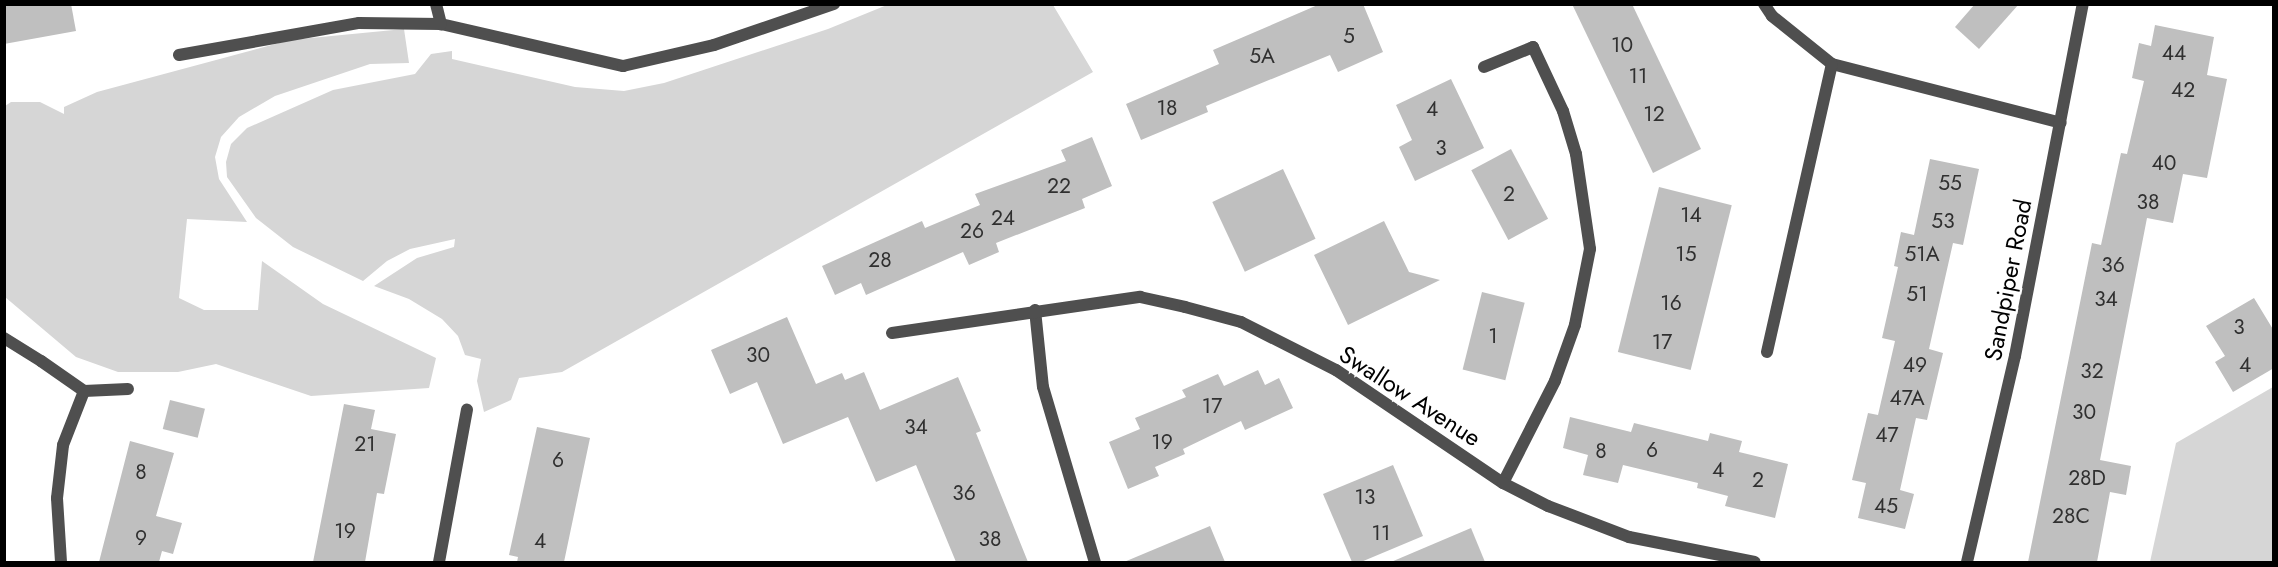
<!DOCTYPE html>
<style>
body{margin:0}
#map{position:relative;width:2278px;height:567px;overflow:hidden;background:#fff;font-family:Jost,sans-serif}
div>[style]{position:absolute}
.green>*{inset:0;background:#d6d6d6}
.building>*{inset:0;background:#bfbfbf;transform-origin:0 0}
.service>*{height:12px;margin:-6px;padding:0 6px;transform-origin:6px;border-radius:6px;background:#4f4f4f}
.minor>*{height:12px;margin:-6px;padding:0 6px;transform-origin:6px;border-radius:6px;background:#4f4f4f}
span{translate:-50% -50%;white-space:nowrap;text-align:center;line-height:1.15;-webkit-text-stroke:4.5px #fff;paint-order:stroke}
.number-label{font-size:21px;color:#303030}
.number-label span{-webkit-text-stroke-width:0}
.street-label{font-size:24px;color:#000}
.frame{position:absolute;inset:0;border:6px solid #000;pointer-events:none}
</style>
<div id="map">
<div class="green">
<i style="clip-path:polygon(887px 5px,1053px 5px,1093px 72px,562px 372px,519px 378px,511px 400px,484px 412px,477px 381px,481px 359px,465px 355px,458px 336px,442px 319px,409px 299px,374px 286px,417px 258px,454px 247px,455px 239px,410px 249px,387px 261px,363px 281px,293px 247px,256px 218px,227px 177px,226px 162px,231px 144px,247px 128px,333px 90px,415px 74px,431px 54px,452px 51px,452px 59px,575px 87px,624px 91px,664px 83px,828px 29px)"></i>
<i style="clip-path:polygon(404px 29px,409px 63px,370px 64px,275px 96px,239px 117px,221px 137px,215px 157px,219px 179px,247px 222px,187px 219px,179px 298px,204px 310px,258px 310px,262px 261px,323px 304px,436px 358px,429px 388px,311px 396px,216px 364px,178px 372px,118px 372px,76px 357px,5px 297px,5px 106px,11px 102px,40px 102px,64px 114px,64px 107px,97px 92px,290px 40px)"></i>
<i style="clip-path:polygon(2273px 387px,2273px 562px,2150px 562px,2176px 443px)"></i>
</div>
<div class="building">
<i style="clip-path:polygon(4px 4px,71px 4px,76px 31px,4px 44px)"></i>
<i style="clip-path:polygon(1320px 4px,1363px 4px,1383px 52px,1338px 72px,1330px 55px,1206px 106px,1208px 112px,1141px 140px,1126px 104px,1219px 64px,1213px 50px)"></i>
<i style="clip-path:polygon(1572px 4px,1632px 4px,1701px 149px,1653px 173px)"></i>
<i style="clip-path:polygon(1975px 4px,2019px 4px,1979px 49px,1955px 27px)"></i>
<i style="clip-path:polygon(2155px 25px,2214px 37px,2207px 75px,2227px 79px,2207px 178px,2183px 174px,2173px 223px,2147px 218px,2100px 460px,2131px 466px,2126px 495px,2110px 492px,2097px 562px,2028px 562px,2092px 243px,2101px 245px,2121px 153px,2127px 154px,2144px 81px,2132px 78px,2139px 43px,2151px 46px)"></i>
<i style="clip-path:polygon(1451px 79px,1484px 148px,1415px 181px,1399px 147px,1412px 140px,1396px 105px)"></i>
<i style="clip-path:polygon(1092px 137px,1112px 186px,1082px 199px,1085px 208px,996px 243px,999px 252px,969px 265px,963px 252px,866px 295px,861px 283px,835px 295px,822px 266px,922px 221px,925px 228px,980px 205px,975px 194px,1066px 161px,1061px 150px)"></i>
<i style="left:1511px;top:149px;width:79px;height:45px;rotate:62deg"></i>
<i style="clip-path:polygon(1930px 159px,1979px 169px,1963px 245px,1953px 243px,1929px 349px,1943px 353px,1927px 420px,1916px 418px,1900px 490px,1914px 494px,1905px 529px,1858px 518px,1866px 483px,1852px 480px,1868px 413px,1878px 415px,1895px 341px,1882px 338px,1898px 267px,1894px 266px,1901px 232px,1914px 235px)"></i>
<i style="left:1283px;top:169px;width:77px;height:78px;rotate:65deg"></i>
<i style="left:1659px;top:187px;width:75px;height:170px;rotate:14deg"></i>
<i style="clip-path:polygon(1384px 221px,1409px 272px,1440px 280px,1348px 325px,1314px 255px)"></i>
<i style="left:1482px;top:292px;width:44px;height:80px;rotate:14deg"></i>
<i style="clip-path:polygon(2254px 298px,2274px 331px,2274px 368px,2233px 392px,2215px 362px,2225px 356px,2206px 326px)"></i>
<i style="clip-path:polygon(787px 317px,816px 384px,842px 373px,845px 380px,864px 372px,880px 410px,958px 377px,981px 431px,976px 433px,1028px 562px,956px 562px,916px 465px,876px 482px,848px 417px,783px 444px,757px 382px,730px 394px,711px 350px)"></i>
<i style="clip-path:polygon(1258px 370px,1265px 385px,1279px 378px,1293px 408px,1245px 430px,1241px 421px,1183px 449px,1185px 454px,1155px 467px,1159px 476px,1128px 489px,1109px 442px,1140px 429px,1135px 418px,1186px 397px,1182px 390px,1218px 374px,1224px 386px)"></i>
<i style="left:170px;top:400px;width:36px;height:30px;rotate:14deg"></i>
<i style="clip-path:polygon(344px 404px,375px 410px,371px 429px,396px 434px,384px 494px,377px 493px,365px 562px,313px 562px)"></i>
<i style="clip-path:polygon(1570px 417px,1631px 432px,1634px 423px,1708px 441px,1710px 433px,1742px 441px,1739px 452px,1788px 464px,1775px 518px,1725px 506px,1728px 496px,1697px 488px,1698px 483px,1623px 465px,1618px 483px,1583px 475px,1588px 455px,1563px 448px)"></i>
<i style="clip-path:polygon(537px 427px,590px 438px,564px 562px,517px 562px,518px 557px,509px 555px)"></i>
<i style="clip-path:polygon(130px 441px,174px 453px,156px 516px,182px 523px,173px 554px,162px 551px,159px 562px,99px 562px)"></i>
<i style="clip-path:polygon(1393px 465px,1423px 536px,1361px 562px,1352px 562px,1323px 494px)"></i>
<i style="clip-path:polygon(1210px 526px,1225px 562px,1124px 562px)"></i>
<i style="clip-path:polygon(1471px 528px,1485px 562px,1391px 562px)"></i>
</div>
<div class="service">
<i style="left:1764px;top:4px;width:14px;rotate:56deg"></i>
<i style="left:1772px;top:16px;width:77px;rotate:38.7deg"></i>
<i style="left:1832px;top:64px;width:236px;rotate:14.4deg"></i>
<i style="left:4px;top:338px;width:44px;rotate:31.9deg"></i>
<i style="left:1767px;top:352px;width:295px;rotate:-77.3deg"></i>
</div>
<div class="minor">
<i style="left:436px;top:4px;width:21px;rotate:76deg"></i>
<i style="left:441px;top:24px;width:187px;rotate:13deg"></i>
<i style="left:623px;top:66px;width:93px;rotate:-13deg"></i>
<i style="left:714px;top:45px;width:127px;rotate:-18.9deg"></i>
<i style="left:179px;top:55px;width:183px;rotate:-10.1deg"></i>
<i style="left:359px;top:23px;width:82px;rotate:0.7deg"></i>
<i style="left:1484px;top:67px;width:53px;rotate:-22.2deg"></i>
<i style="left:1533px;top:47px;width:71px;rotate:64.9deg"></i>
<i style="left:1563px;top:111px;width:45px;rotate:73.2deg"></i>
<i style="left:1576px;top:154px;width:96px;rotate:81.6deg"></i>
<i style="left:1590px;top:249px;width:77px;rotate:101.2deg"></i>
<i style="left:1575px;top:325px;width:59px;rotate:109.7deg"></i>
<i style="left:1555px;top:381px;width:114px;rotate:117deg"></i>
<i style="left:1035px;top:310px;width:77px;rotate:84.1deg"></i>
<i style="left:1043px;top:387px;width:183px;rotate:73.5deg"></i>
<i style="left:892px;top:333px;width:251px;rotate:-8.3deg"></i>
<i style="left:1140px;top:297px;width:46px;rotate:12.5deg"></i>
<i style="left:1185px;top:307px;width:58px;rotate:15deg"></i>
<i style="left:1241px;top:322px;width:106px;rotate:26.8deg"></i>
<i style="left:1336px;top:370px;width:202px;rotate:34.1deg"></i>
<i style="left:1503px;top:483px;width:51px;rotate:27.1deg"></i>
<i style="left:1548px;top:506px;width:87px;rotate:20.9deg"></i>
<i style="left:1629px;top:537px;width:128px;rotate:11.2deg"></i>
<i style="left:41px;top:361px;width:52px;rotate:34.9deg"></i>
<i style="left:84px;top:391px;width:44px;rotate:-2.6deg"></i>
<i style="left:61px;top:562px;width:64px;rotate:-93.6deg"></i>
<i style="left:57px;top:498px;width:53px;rotate:-83.5deg"></i>
<i style="left:63px;top:445px;width:58px;rotate:-68.7deg"></i>
<i style="left:439px;top:562px;width:155px;rotate:-79.6deg"></i>
<i style="left:1967px;top:562px;width:212px;rotate:-76.9deg"></i>
<i style="left:2015px;top:356px;width:359px;rotate:-79.1deg"></i>
</div>
<div class="number-label">
<span style="left:1349px;top:36px">5</span>
<span style="left:1622px;top:45px">10</span>
<span style="left:2174px;top:53px">44</span>
<span style="left:1262px;top:56px">5A</span>
<span style="left:1638px;top:76px">11</span>
<span style="left:2183px;top:90px">42</span>
<span style="left:1167px;top:108px">18</span>
<span style="left:1432px;top:109px">4</span>
<span style="left:1654px;top:114px">12</span>
<span style="left:1441px;top:148px">3</span>
<span style="left:2164px;top:163px">40</span>
<span style="left:1950px;top:183px">55</span>
<span style="left:1059px;top:186px">22</span>
<span style="left:1509px;top:194px">2</span>
<span style="left:2148px;top:202px">38</span>
<span style="left:1691px;top:215px">14</span>
<span style="left:1003px;top:218px">24</span>
<span style="left:1943px;top:221px">53</span>
<span style="left:972px;top:231px">26</span>
<span style="left:1686px;top:254px">15</span>
<span style="left:1922px;top:254px">51A</span>
<span style="left:880px;top:260px">28</span>
<span style="left:2113px;top:265px">36</span>
<span style="left:1917px;top:294px">51</span>
<span style="left:2106px;top:299px">34</span>
<span style="left:1671px;top:303px">16</span>
<span style="left:2239px;top:327px">3</span>
<span style="left:1493px;top:336px">1</span>
<span style="left:1662px;top:342px">17</span>
<span style="left:758px;top:355px">30</span>
<span style="left:1915px;top:365px">49</span>
<span style="left:2245px;top:365px">4</span>
<span style="left:2092px;top:371px">32</span>
<span style="left:1907px;top:398px">47A</span>
<span style="left:1212px;top:406px">17</span>
<span style="left:2084px;top:412px">30</span>
<span style="left:916px;top:427px">34</span>
<span style="left:1887px;top:435px">47</span>
<span style="left:1162px;top:442px">19</span>
<span style="left:365px;top:444px">21</span>
<span style="left:1652px;top:450px">6</span>
<span style="left:1601px;top:451px">8</span>
<span style="left:558px;top:460px">6</span>
<span style="left:1718px;top:470px">4</span>
<span style="left:141px;top:472px">8</span>
<span style="left:2087px;top:478px">28D</span>
<span style="left:1758px;top:480px">2</span>
<span style="left:964px;top:493px">36</span>
<span style="left:1365px;top:497px">13</span>
<span style="left:1886px;top:506px">45</span>
<span style="left:2071px;top:516px">28C</span>
<span style="left:345px;top:531px">19</span>
<span style="left:1381px;top:533px">11</span>
<span style="left:141px;top:538px">9</span>
<span style="left:990px;top:539px">38</span>
<span style="left:540px;top:541px">4</span>
</div>
<div class="street-label">
<span style="left:2008px;top:280px;rotate:-79deg">Sandpiper Road</span>
<span style="left:1410px;top:396px;rotate:33deg">Swallow Avenue</span>
</div>
<div class="frame"></div>
</div>
